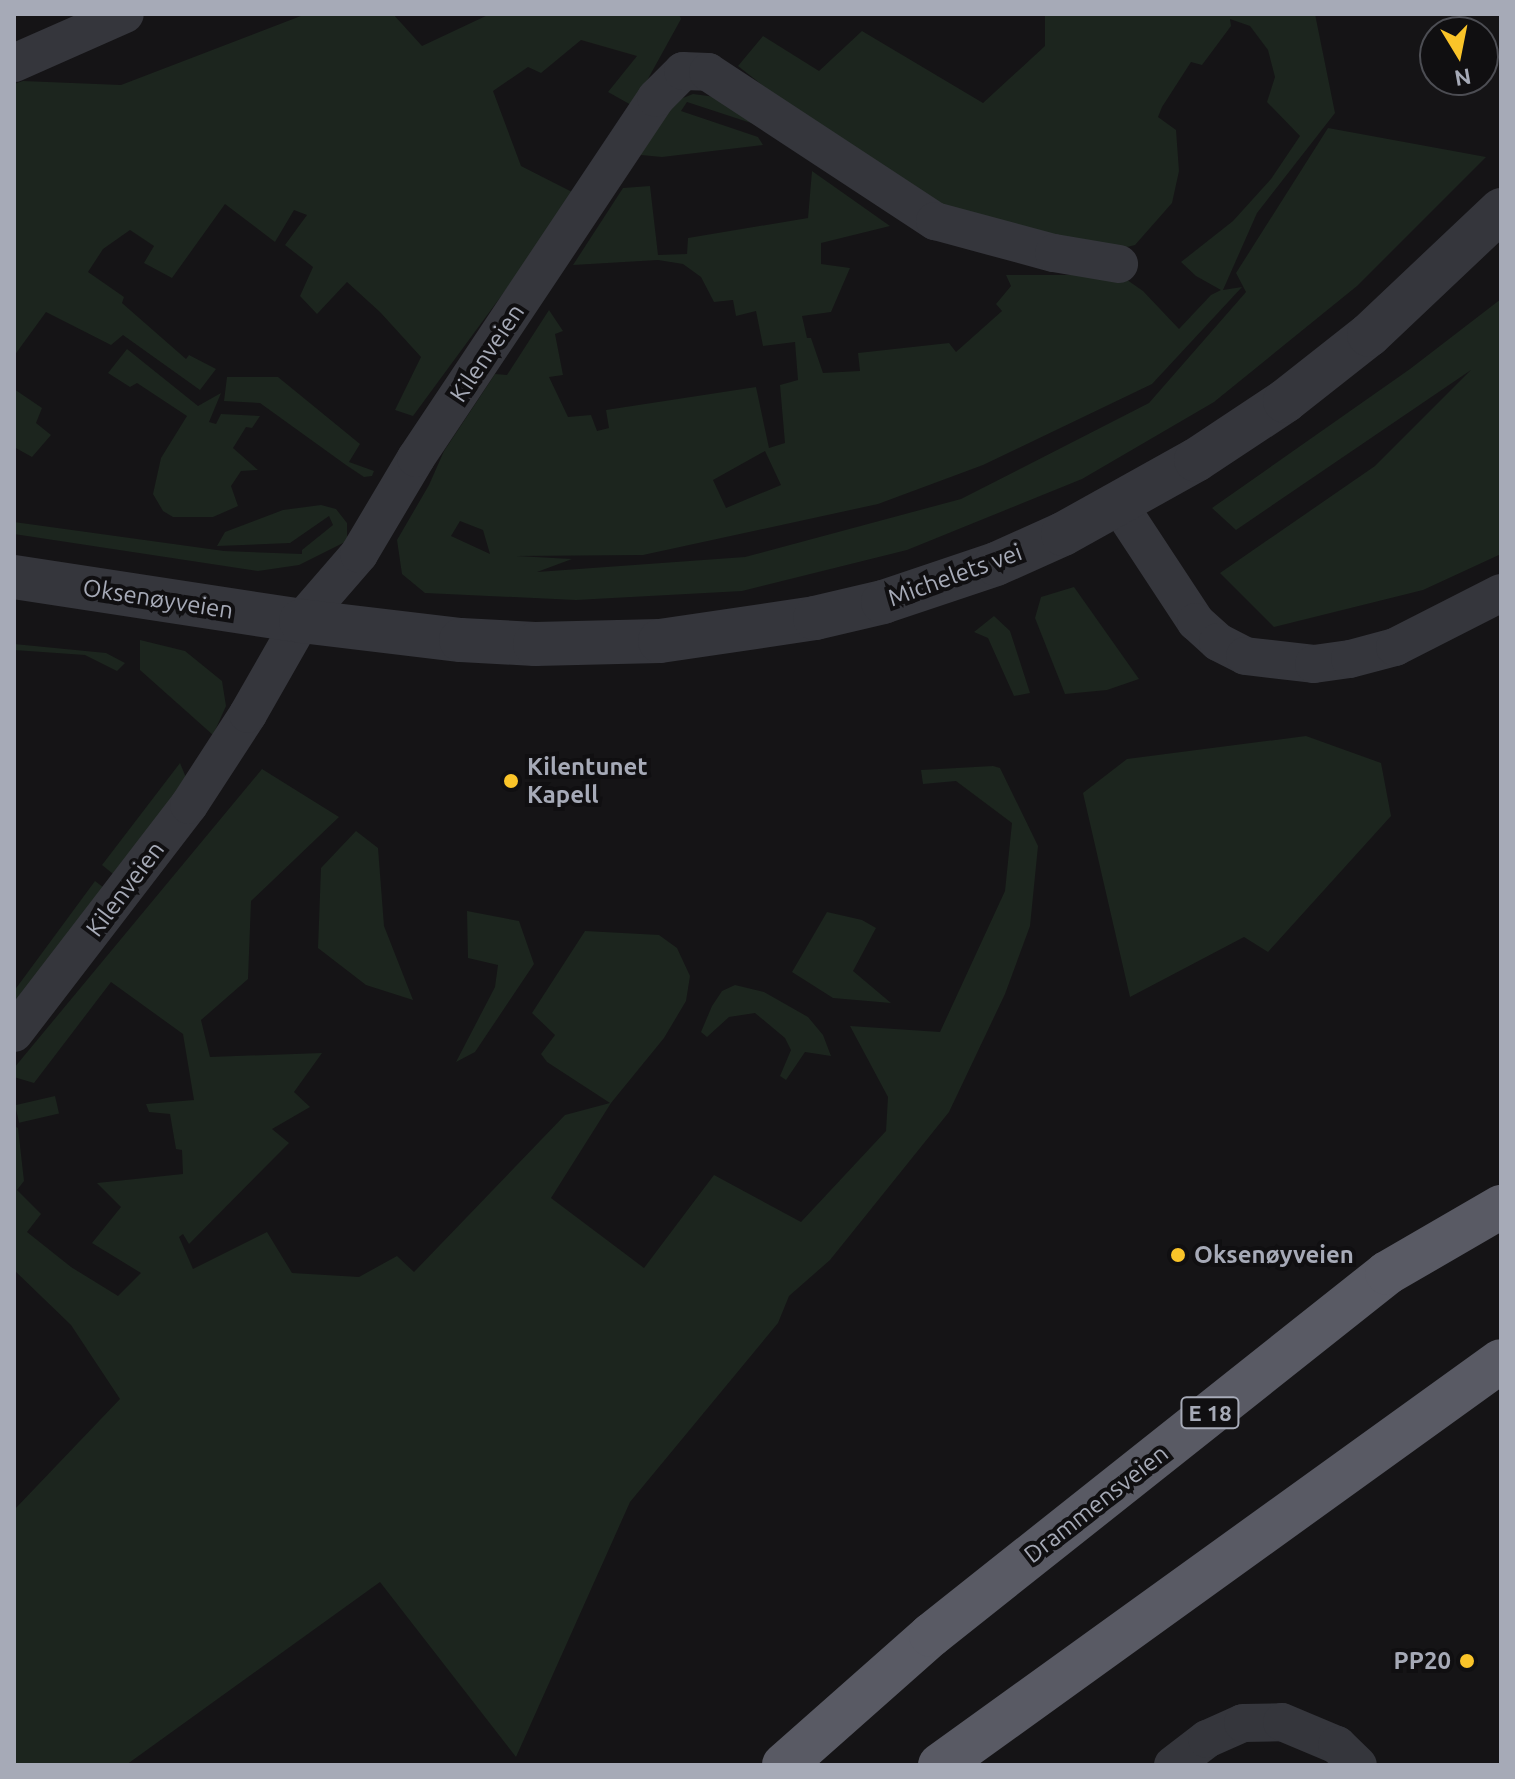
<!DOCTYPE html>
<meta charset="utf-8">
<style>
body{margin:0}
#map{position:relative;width:1515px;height:1779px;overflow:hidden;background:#151416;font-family:Ubuntu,sans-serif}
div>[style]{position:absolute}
.green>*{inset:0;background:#1c251e;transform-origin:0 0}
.minor>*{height:38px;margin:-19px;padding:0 19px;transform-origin:19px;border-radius:19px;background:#35363c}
.tertiary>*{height:44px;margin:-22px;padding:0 22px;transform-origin:22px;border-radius:22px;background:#35363c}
.trunk>*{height:44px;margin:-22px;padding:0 22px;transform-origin:22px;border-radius:22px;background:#595a64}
.dots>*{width:22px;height:22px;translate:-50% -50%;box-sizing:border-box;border:4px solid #100f11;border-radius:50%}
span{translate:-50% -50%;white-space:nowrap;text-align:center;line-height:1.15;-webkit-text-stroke:8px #100f11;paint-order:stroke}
.shield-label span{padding:2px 6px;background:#100f11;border:2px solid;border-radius:6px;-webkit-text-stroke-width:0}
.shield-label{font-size:22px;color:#a6aab7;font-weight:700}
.street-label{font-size:24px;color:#a6aab7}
.poi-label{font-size:24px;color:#a6aab7;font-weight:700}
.left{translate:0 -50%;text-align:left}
.right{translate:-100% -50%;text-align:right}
.frame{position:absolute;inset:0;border:16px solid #a6aab7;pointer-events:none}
.north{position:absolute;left:1419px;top:16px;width:80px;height:80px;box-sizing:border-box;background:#100f11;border:2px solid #4c4d53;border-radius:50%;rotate:170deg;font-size:22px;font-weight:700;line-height:32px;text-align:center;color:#a6aab7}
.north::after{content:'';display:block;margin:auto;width:28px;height:36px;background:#fac429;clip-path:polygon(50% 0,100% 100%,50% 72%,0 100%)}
</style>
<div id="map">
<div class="green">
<i style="clip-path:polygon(306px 14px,393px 14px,422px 46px,490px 14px,679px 14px,681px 19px,633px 106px,608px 92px,637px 56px,581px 40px,541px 73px,528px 67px,493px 91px,521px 166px,576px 194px,413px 416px,395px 410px,421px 357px,380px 312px,347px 282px,317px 314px,300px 296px,313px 267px,285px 245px,307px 215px,294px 210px,275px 242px,225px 204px,172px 278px,144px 263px,154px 246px,130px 230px,103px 249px,88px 272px,124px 297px,122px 303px,186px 359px,189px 355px,216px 369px,200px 390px,123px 335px,111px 345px,46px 312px,14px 356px,14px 84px,23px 81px,121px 85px)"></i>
<i style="clip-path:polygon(evenodd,1045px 14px,1315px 14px,1335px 113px,1257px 213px,1223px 290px,1242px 287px,1152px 384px,983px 465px,878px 504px,643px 555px,516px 556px,572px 559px,537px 572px,745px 557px,961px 499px,1149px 403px,1246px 292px,1236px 273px,1328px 128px,1486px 157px,1357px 286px,1214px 402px,1082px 479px,907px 550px,742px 591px,576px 600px,425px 593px,402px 574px,397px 540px,429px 485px,444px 451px,495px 374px,507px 375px,549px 310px,563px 331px,555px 334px,563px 375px,549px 377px,568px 417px,591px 415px,597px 431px,609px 428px,606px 410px,756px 387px,769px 448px,785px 443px,780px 385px,798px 380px,795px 342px,763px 346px,756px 311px,736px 316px,733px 300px,714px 302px,701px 277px,683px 264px,658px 260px,573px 265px,623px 188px,650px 186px,658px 255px,687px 254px,688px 238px,808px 218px,812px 171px,890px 226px,821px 243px,821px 264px,850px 268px,831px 312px,802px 316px,807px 338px,811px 338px,823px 373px,860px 371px,858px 353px,949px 343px,956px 352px,1002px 311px,996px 304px,1011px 286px,1006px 275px,1120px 275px,1143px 291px,1179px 329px,1211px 295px,1221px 290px,1196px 276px,1181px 262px,1233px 221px,1271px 179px,1300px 136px,1267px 102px,1275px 77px,1268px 50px,1250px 26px,1230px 19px,1231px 26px,1202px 65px,1191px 62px,1162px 107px,1158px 117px,1176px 130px,1179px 171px,1172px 203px,1135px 245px,1111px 251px,942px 211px,823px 133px,738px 66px,763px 36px,819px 71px,862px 31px,983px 103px,1045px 46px,1045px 14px,765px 451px,781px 485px,726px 508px,713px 480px,765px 451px,1045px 14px,460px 521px,483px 530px,490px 554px,451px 536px,460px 521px)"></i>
<i style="clip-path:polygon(693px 94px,723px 98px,785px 134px,687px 102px,681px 111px,758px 137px,763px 145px,662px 157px,641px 155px,637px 149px,673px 102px)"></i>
<i style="clip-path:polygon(1501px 299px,1501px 554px,1423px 590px,1274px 627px,1220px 573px,1375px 466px,1471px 370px,1236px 530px,1212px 508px,1410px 369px)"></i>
<i style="clip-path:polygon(127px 349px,198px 406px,221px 393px,209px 422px,216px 424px,221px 414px,260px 416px,252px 428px,246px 427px,233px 448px,258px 470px,241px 471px,231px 486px,238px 506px,213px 517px,173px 517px,163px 511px,153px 494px,161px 458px,187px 416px,137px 383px,130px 387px,108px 373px)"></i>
<i style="clip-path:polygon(227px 377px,278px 377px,360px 444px,349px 462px,374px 471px,372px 476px,364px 477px,346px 465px,260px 403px,224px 401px)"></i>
<i style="clip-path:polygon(14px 389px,42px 408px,36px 423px,51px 435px,32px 457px,14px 447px)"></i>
<i style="clip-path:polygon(321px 505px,336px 509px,347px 523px,347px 541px,299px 565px,258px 571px,14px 534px,14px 522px,224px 551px,302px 554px,302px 550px,333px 525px,329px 516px,290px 543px,217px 546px,225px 532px,283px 510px)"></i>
<i style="clip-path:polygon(1074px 587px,1139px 679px,1107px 690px,1065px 694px,1035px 618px,1041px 597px)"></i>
<i style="clip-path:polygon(994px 616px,1010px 631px,1030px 693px,1014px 696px,988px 638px,974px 632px)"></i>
<i style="clip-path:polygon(140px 640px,185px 651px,222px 681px,226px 706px,213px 735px,140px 670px)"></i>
<i style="clip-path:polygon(14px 644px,106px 653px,125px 663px,117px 671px,85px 655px,14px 650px)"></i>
<i style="clip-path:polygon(1306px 736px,1381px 763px,1391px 816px,1268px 952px,1244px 937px,1130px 997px,1083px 793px,1127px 759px)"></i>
<i style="clip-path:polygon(180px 763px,187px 780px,118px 878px,102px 865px)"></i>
<i style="clip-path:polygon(993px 766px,1000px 768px,1038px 846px,1030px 926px,1005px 994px,949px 1112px,830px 1260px,789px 1296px,778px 1323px,630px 1502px,516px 1757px,380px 1582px,126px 1765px,14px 1765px,14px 1510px,120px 1399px,71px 1325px,14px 1270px,14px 1126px,18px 1128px,24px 1181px,17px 1190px,41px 1214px,27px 1232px,71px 1267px,118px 1296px,141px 1273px,92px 1243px,121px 1207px,97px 1183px,183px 1174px,182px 1150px,176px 1149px,170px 1114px,149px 1112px,146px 1104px,194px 1100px,183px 1034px,111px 982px,34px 1083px,14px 1077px,14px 1068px,262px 769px,339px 817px,251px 901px,248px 979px,201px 1020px,210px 1057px,322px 1053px,294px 1092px,310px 1107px,272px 1129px,289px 1143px,189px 1244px,183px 1234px,179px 1237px,193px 1269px,267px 1232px,292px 1273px,359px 1277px,397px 1256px,414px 1272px,565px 1115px,610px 1103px,547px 1062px,541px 1054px,555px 1035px,532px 1013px,585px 931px,659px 935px,677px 948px,690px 976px,686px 1001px,664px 1038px,611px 1103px,551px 1198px,644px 1268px,714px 1175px,801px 1222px,886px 1131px,888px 1097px,850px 1026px,940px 1032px,1005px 891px,1012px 823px,956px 781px,923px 784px,921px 770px)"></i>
<i style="clip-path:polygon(356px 831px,378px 848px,384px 926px,413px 1000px,366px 985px,318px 948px,321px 868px)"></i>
<i style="clip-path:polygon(95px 881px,108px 891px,20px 1006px,14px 1001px,14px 991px)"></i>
<i style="clip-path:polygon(467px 911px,519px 921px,534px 964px,475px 1052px,456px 1062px,495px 987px,498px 965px,468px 958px)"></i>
<i style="clip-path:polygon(827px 912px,862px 920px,876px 928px,853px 971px,891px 1003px,833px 998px,792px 972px)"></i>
<i style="clip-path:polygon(735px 985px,764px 992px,808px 1017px,823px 1035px,831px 1056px,805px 1052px,786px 1080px,780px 1076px,791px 1050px,785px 1038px,755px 1013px,729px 1017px,707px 1037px,701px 1032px,712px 1006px,722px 991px)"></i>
<i style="left:55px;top:1096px;width:18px;height:41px;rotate:77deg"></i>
</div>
<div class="minor">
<i style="left:14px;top:63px;width:121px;rotate:-23.8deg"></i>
<i style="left:1119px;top:505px;width:140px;rotate:56.7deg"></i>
<i style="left:1196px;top:622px;width:30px;rotate:42deg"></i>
<i style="left:1218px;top:642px;width:30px;rotate:27deg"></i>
<i style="left:1245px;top:656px;width:69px;rotate:6.6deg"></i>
<i style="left:1314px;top:664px;width:36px;rotate:-8deg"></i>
<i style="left:1350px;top:659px;width:47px;rotate:-14.9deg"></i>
<i style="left:1395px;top:647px;width:119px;rotate:-27deg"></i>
<i style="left:14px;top:1033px;width:287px;rotate:-52.5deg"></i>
<i style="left:189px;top:805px;width:108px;rotate:-57deg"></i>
<i style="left:248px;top:714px;width:107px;rotate:-60.3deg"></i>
<i style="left:301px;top:621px;width:89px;rotate:-49.1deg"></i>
<i style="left:359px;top:554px;width:112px;rotate:-59.3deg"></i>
<i style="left:416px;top:458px;width:433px;rotate:-56.3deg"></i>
<i style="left:656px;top:98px;width:38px;rotate:-45deg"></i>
<i style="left:683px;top:71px;width:25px;rotate:2deg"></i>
<i style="left:708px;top:72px;width:272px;rotate:33.3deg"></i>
<i style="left:935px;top:221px;width:123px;rotate:15.1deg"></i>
<i style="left:1054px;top:253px;width:66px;rotate:9.6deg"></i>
<i style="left:1173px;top:1765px;width:43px;rotate:-37.4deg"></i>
<i style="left:1207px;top:1739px;width:39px;rotate:-24deg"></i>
<i style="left:1243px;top:1723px;width:39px;rotate:-1deg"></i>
<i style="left:1282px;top:1722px;width:60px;rotate:22.7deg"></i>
<i style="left:1337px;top:1745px;width:29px;rotate:44deg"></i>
</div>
<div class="tertiary">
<i style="left:14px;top:577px;width:290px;rotate:8.7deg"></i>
<i style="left:301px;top:621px;width:161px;rotate:6.8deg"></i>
<i style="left:461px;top:640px;width:74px;rotate:3.1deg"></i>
<i style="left:535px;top:644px;width:125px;rotate:-1.4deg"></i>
<i style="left:660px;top:641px;width:157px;rotate:-8.4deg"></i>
<i style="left:815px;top:618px;width:70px;rotate:-13.2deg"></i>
<i style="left:883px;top:602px;width:119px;rotate:-18.6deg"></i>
<i style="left:996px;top:564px;width:73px;rotate:-24.1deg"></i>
<i style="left:1063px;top:534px;width:152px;rotate:-29.1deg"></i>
<i style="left:1196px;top:460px;width:107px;rotate:-33.5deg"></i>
<i style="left:1285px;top:401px;width:107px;rotate:-38.2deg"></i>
<i style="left:1369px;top:335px;width:182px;rotate:-43.4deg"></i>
</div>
<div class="trunk">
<i style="left:784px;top:1765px;width:196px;rotate:-41.5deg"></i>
<i style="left:931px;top:1635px;width:582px;rotate:-38.44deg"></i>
<i style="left:1387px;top:1273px;width:132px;rotate:-30.1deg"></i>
<i style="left:940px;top:1765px;width:691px;rotate:-35.76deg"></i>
</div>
<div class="dots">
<i style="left:511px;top:781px;background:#fac429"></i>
<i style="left:1178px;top:1255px;background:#fac429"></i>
<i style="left:1467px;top:1661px;background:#fac429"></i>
</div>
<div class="shield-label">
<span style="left:1210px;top:1413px">E 18</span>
</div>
<div class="street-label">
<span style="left:487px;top:353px;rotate:-56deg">Kilenveien</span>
<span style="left:955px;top:575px;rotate:-20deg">Michelets vei</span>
<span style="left:158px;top:599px;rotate:9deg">Oksenøyveien</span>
<span style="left:125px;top:889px;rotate:-53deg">Kilenveien</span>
<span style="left:1096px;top:1504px;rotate:-38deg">Drammensveien</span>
</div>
<div class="poi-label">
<span class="left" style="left:527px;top:781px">Kilentunet<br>Kapell</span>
<span class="left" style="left:1194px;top:1255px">Oksenøyveien</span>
<span class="right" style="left:1451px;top:1661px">PP20</span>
</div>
<div class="frame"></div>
<div class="north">N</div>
</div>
